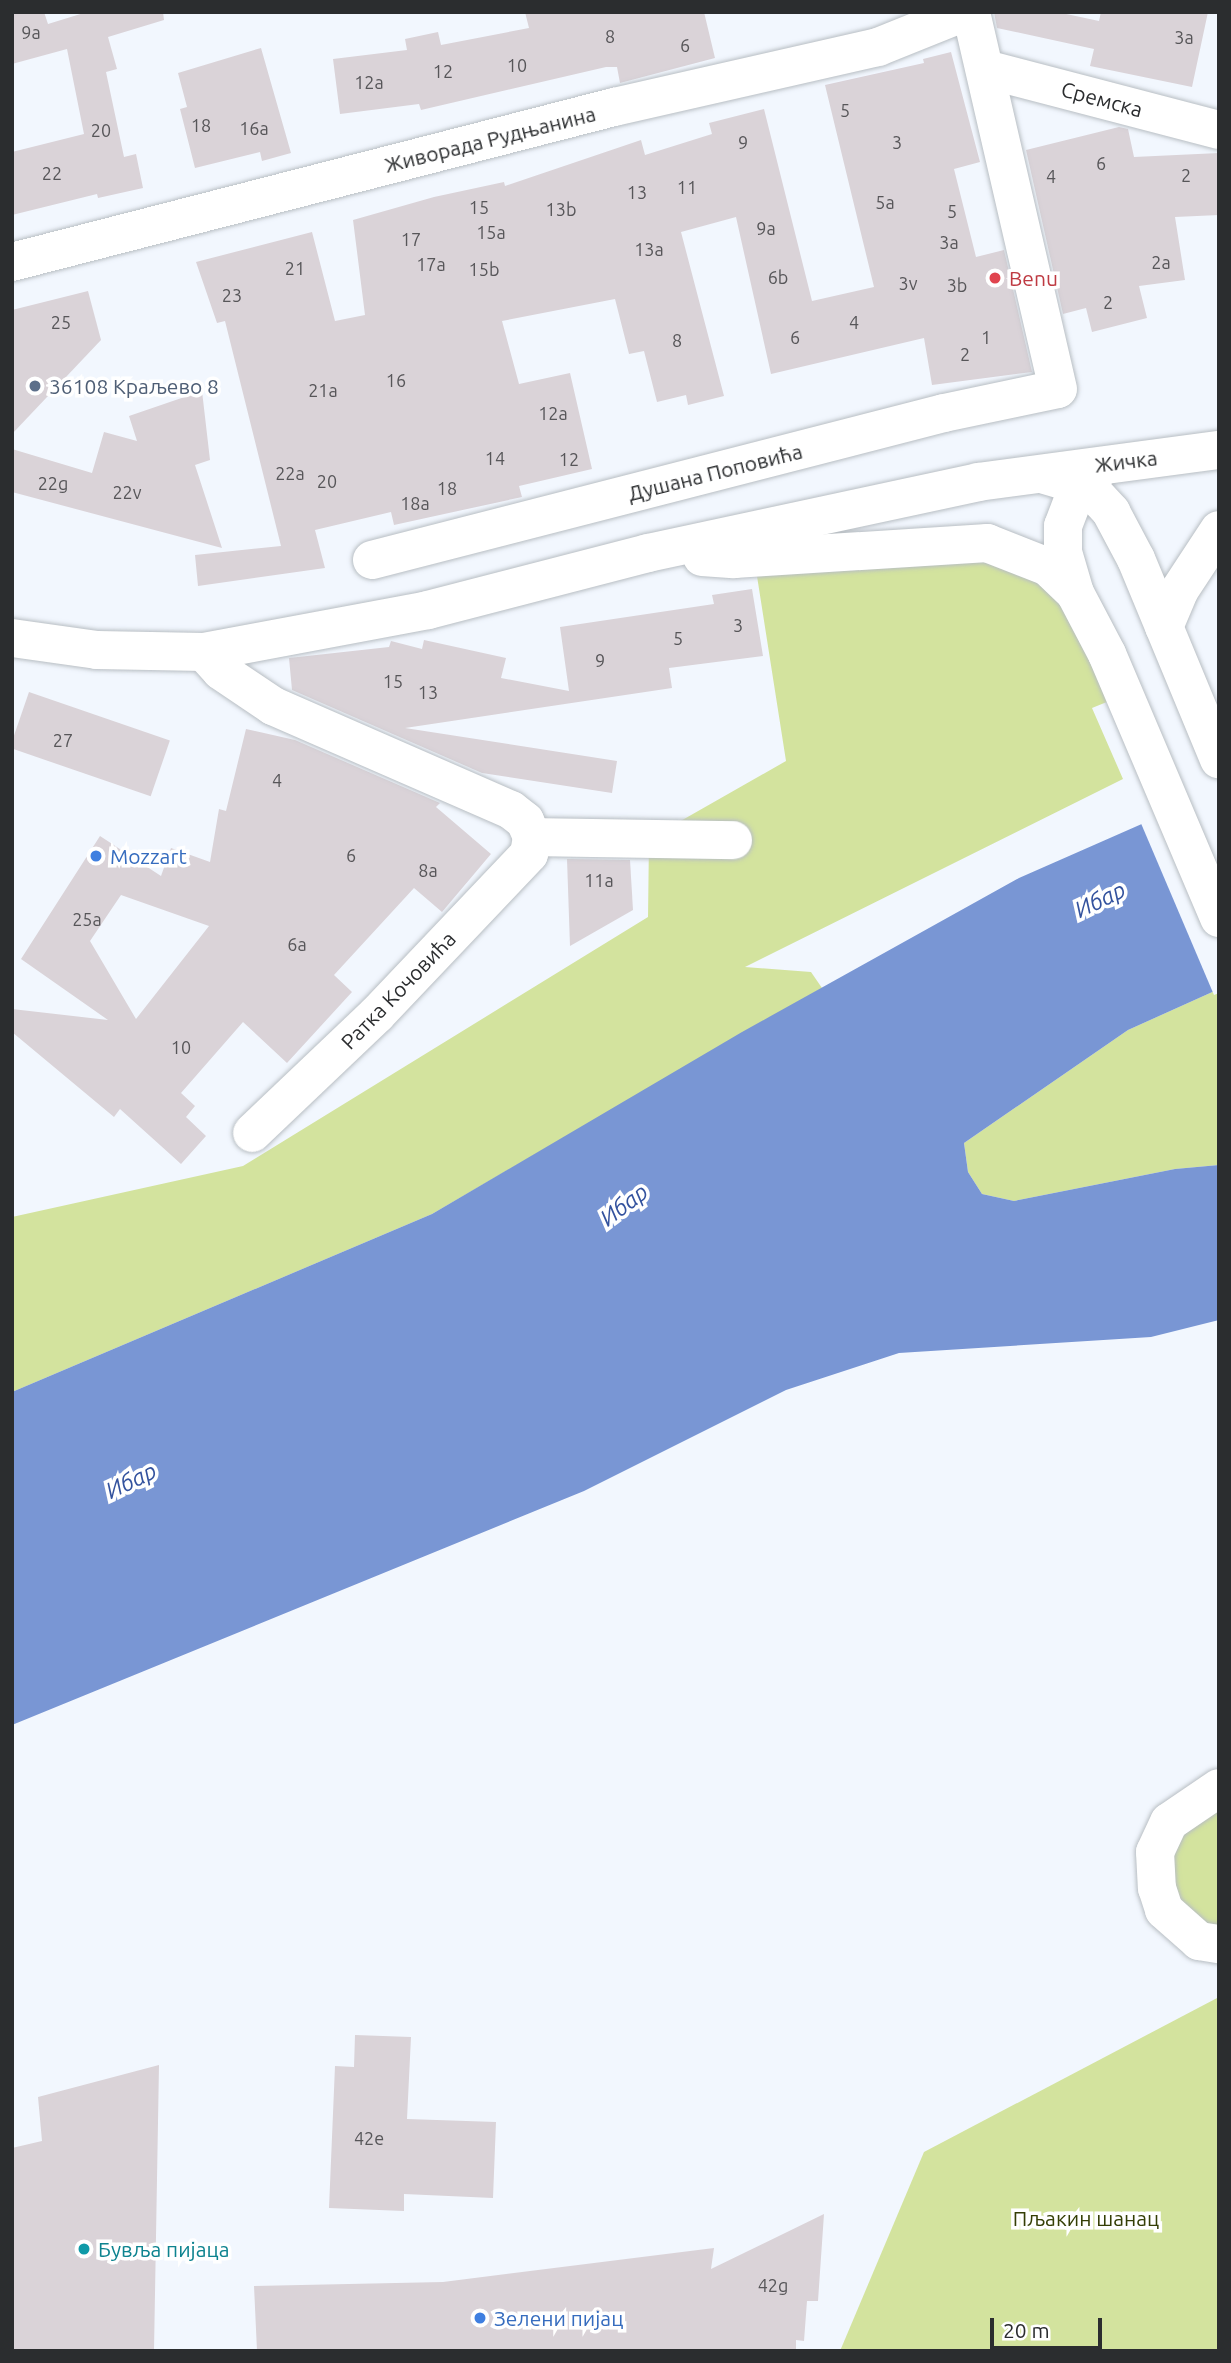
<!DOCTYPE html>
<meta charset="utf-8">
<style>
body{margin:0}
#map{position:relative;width:1231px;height:2363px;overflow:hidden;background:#f2f7fe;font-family:Ubuntu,sans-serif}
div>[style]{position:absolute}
.green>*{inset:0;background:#d3e39e}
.water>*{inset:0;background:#7996d4}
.pier>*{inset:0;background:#f2f7fe}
.building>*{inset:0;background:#dad3d8;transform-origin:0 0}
.roads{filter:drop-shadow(0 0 2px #b8bec3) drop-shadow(0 0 2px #b8bec3)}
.street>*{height:38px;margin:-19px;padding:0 19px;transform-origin:19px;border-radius:19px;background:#fff}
.secondary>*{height:38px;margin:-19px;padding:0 19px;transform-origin:19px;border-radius:19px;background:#fff}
.dots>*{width:19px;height:19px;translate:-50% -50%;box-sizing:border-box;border:4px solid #fff;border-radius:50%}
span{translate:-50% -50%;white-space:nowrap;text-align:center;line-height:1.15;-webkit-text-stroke:7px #fff;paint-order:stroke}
.number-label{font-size:18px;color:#575659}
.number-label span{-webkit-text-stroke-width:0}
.street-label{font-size:21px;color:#2b2d2f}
.health-label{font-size:21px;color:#be3a42}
.left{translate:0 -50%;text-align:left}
.service-label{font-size:21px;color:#4e5e75}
.shop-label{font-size:21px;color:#366cbe}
.park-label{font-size:21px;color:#343e05}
.culture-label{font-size:21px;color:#0d838f}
.water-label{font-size:23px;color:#33529e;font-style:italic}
.frame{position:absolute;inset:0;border:14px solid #2b2d2f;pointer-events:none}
.scale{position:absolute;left:990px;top:2318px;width:112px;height:32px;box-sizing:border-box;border:4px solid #2b2d2f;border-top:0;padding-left:9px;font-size:21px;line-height:24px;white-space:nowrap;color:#2b2d2f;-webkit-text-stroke:5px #fff;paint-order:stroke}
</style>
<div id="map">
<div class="green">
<i style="clip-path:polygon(934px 543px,1048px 567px,1124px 695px,1092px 708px,1123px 779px,745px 967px,811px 972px,822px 988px,432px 1214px,12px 1392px,12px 1217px,243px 1166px,648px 917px,649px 839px,786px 761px,754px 557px)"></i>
<i style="clip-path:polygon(1219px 989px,1219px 1165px,1175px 1169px,1014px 1201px,982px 1194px,968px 1172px,964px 1143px,1128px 1030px)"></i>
<i style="clip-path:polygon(1219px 1788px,1219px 1944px,1178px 1926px,1169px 1822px)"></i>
<i style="clip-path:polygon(1219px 1997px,1219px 2351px,840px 2351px,924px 2152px)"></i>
</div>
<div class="water">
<i style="clip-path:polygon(1219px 790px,1219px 989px,1128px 1030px,964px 1143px,968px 1172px,982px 1194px,1014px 1201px,1175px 1169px,1219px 1165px,1219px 1320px,1151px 1337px,899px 1353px,786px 1390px,584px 1491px,12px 1725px,12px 1392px,432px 1214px,742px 1032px,1019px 878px)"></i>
</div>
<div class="pier">
<i style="clip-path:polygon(1219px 787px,1219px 993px,1214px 995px,1140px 821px)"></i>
</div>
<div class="building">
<i style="clip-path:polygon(12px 12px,44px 12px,48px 24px,87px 12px,163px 12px,164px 20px,108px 37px,117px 69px,106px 72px,124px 157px,136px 154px,143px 188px,98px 198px,97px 194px,12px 215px,12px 152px,84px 134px,67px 49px,12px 64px)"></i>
<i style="clip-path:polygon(525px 12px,704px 12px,715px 58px,620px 83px,617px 67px,606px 67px,421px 110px,419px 104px,340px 114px,333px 59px,407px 50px,405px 39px,438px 32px,441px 45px,529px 28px)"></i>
<i style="clip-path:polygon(994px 12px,1057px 12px,1099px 21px,1101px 12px,1208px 12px,1192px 87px,1090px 66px,1094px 49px,997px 28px)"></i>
<i style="clip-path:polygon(261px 48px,291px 153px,262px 161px,260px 152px,195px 168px,180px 109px,187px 107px,178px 73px)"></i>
<i style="clip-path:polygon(951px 52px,980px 162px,954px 169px,976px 257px,1004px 250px,1032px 372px,932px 385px,924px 338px,771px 374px,736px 217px,681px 232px,724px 396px,688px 405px,686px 395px,657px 402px,644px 351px,629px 354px,615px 299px,502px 321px,519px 384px,570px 373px,592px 469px,519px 486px,522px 497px,394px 525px,391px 512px,315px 530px,325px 568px,198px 586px,195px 555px,281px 546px,225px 321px,217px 323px,196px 262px,312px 232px,335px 321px,365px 315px,353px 220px,434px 197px,504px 182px,505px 186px,641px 140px,645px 155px,712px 134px,709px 123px,764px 109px,812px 301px,874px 287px,825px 85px,924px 63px,923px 59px)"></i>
<i style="clip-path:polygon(1119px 127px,1128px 129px,1134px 157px,1219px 153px,1219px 215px,1175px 217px,1185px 280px,1139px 286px,1147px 318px,1092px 332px,1086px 308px,1063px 314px,1026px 150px)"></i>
<i style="clip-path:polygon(88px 291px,101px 340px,12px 434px,12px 310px)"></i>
<i style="clip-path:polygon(202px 391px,210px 460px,195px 465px,222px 548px,12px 492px,12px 449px,92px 473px,104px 432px,137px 441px,129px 416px)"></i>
<i style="clip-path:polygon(752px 589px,763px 656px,669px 668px,672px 688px,405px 728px,617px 761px,612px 793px,482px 773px,292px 690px,289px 658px,389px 647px,391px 641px,422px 649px,424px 640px,506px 658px,501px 678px,569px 691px,560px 627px,714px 604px,712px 595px)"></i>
<i style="left:29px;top:692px;width:149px;height:59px;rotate:19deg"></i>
<i style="clip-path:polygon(evenodd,246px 729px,295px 740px,440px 803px,436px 807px,491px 854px,442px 912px,414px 888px,334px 975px,352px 992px,287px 1063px,243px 1022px,181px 1093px,195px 1106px,186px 1117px,206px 1136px,181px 1164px,120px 1109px,114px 1117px,12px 1032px,12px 1009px,108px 1020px,21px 959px,100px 836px,161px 876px,171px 848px,210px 862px,219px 809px,226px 811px,246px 729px,121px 895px,209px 926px,136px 1019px,90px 941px,121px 895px)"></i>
<i style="clip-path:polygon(567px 859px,630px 860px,633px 910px,570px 946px)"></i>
<i style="clip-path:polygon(355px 2035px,411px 2037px,407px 2119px,496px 2122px,493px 2198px,404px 2194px,404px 2211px,329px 2208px,335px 2066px,354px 2067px)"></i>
<i style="clip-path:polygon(159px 2065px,154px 2351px,12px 2351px,12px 2148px,42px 2141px,38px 2097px)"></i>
<i style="clip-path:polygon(824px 2214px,818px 2301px,807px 2301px,804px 2341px,796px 2340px,796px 2351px,257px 2351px,254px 2286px,443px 2282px,714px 2248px,711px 2269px)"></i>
</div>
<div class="roads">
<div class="street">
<i style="left:985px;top:69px;width:242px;rotate:14.6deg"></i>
<i style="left:12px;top:262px;width:622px;rotate:-14.44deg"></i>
<i style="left:614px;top:107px;width:271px;rotate:-12.8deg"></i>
<i style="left:878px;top:47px;width:94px;rotate:-21.9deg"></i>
<i style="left:372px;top:560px;width:591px;rotate:-14.41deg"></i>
<i style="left:944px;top:413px;width:116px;rotate:-11.9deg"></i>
<i style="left:1058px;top:389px;width:387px;rotate:-103deg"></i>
<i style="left:204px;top:652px;width:25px;rotate:48deg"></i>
<i style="left:221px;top:671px;width:63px;rotate:33.9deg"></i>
<i style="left:273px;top:706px;width:260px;rotate:23.6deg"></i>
<i style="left:511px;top:810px;width:18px;rotate:38deg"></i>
<i style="left:525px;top:821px;width:17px;rotate:66deg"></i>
<i style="left:532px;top:837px;width:17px;rotate:100deg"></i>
<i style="left:529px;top:854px;width:222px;rotate:133.5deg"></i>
<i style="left:376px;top:1015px;width:171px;rotate:136.4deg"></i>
<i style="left:532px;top:837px;width:201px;rotate:0.9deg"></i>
<i style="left:1219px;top:1788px;width:60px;rotate:145.8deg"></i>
<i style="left:1169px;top:1822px;width:33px;rotate:115deg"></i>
<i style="left:1155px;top:1852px;width:36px;rotate:87deg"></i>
<i style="left:1157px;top:1888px;width:23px;rotate:72deg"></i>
<i style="left:1164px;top:1910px;width:47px;rotate:41.5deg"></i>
<i style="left:1199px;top:1941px;width:20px;rotate:9deg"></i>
</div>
<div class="secondary">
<i style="left:1045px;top:475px;width:46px;rotate:16.5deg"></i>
<i style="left:1089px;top:488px;width:33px;rotate:47deg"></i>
<i style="left:1111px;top:512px;width:53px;rotate:62deg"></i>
<i style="left:1136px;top:559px;width:217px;rotate:67.5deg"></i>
<i style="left:702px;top:557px;width:32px;rotate:4deg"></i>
<i style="left:734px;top:559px;width:254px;rotate:-3.6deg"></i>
<i style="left:987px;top:543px;width:66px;rotate:21.5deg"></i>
<i style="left:1048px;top:567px;width:37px;rotate:44deg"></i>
<i style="left:1075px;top:593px;width:69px;rotate:62.3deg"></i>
<i style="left:1107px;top:654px;width:287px;rotate:67deg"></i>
<i style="left:1075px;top:593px;width:43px;rotate:-106.3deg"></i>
<i style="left:1063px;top:552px;width:26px;rotate:-90deg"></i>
<i style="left:1063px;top:526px;width:45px;rotate:-69.1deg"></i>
<i style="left:1079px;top:484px;width:24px;rotate:-36deg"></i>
<i style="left:1164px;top:627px;width:39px;rotate:-67deg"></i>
<i style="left:1179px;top:591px;width:73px;rotate:-56.7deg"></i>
<i style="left:12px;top:638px;width:86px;rotate:8deg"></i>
<i style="left:97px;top:650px;width:107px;rotate:1.1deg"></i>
<i style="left:204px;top:652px;width:228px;rotate:-10.6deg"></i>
<i style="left:428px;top:610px;width:227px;rotate:-14.5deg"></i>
<i style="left:648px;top:553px;width:338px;rotate:-12.1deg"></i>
<i style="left:978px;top:482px;width:243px;rotate:-7.6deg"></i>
</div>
</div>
<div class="dots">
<i style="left:995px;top:278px;background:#e0444e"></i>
<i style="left:35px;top:386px;background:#5c6f8a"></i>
<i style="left:96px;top:856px;background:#3f7fe0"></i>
<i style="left:84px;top:2249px;background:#0f9aa8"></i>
<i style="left:480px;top:2318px;background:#3f7fe0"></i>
</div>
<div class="number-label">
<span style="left:31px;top:32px">9a</span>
<span style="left:610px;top:36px">8</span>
<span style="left:1184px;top:37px">3a</span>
<span style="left:685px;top:45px">6</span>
<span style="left:517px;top:65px">10</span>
<span style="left:443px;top:71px">12</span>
<span style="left:369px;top:82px">12a</span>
<span style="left:845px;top:110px">5</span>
<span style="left:201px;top:125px">18</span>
<span style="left:254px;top:128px">16a</span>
<span style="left:101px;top:130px">20</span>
<span style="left:743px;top:142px">9</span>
<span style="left:897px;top:142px">3</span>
<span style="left:1101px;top:163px">6</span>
<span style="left:52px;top:173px">22</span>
<span style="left:1186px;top:175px">2</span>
<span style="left:1051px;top:176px">4</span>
<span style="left:687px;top:187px">11</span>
<span style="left:637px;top:192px">13</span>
<span style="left:885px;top:202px">5a</span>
<span style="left:479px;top:207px">15</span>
<span style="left:561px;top:209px">13b</span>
<span style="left:952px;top:211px">5</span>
<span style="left:766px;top:228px">9a</span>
<span style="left:491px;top:232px">15a</span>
<span style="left:411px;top:239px">17</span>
<span style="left:949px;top:242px">3a</span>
<span style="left:649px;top:249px">13a</span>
<span style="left:1161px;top:262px">2a</span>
<span style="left:431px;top:264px">17a</span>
<span style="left:295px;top:268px">21</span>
<span style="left:484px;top:269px">15b</span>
<span style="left:778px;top:277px">6b</span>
<span style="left:908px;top:283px">3v</span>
<span style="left:957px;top:285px">3b</span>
<span style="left:232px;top:295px">23</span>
<span style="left:1108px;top:302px">2</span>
<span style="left:61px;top:322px">25</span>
<span style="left:854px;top:322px">4</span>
<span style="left:795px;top:337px">6</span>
<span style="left:986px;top:337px">1</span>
<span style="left:677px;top:340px">8</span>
<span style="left:965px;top:354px">2</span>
<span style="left:396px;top:380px">16</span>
<span style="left:323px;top:390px">21a</span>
<span style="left:553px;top:413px">12a</span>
<span style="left:495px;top:458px">14</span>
<span style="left:569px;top:459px">12</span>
<span style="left:290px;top:473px">22a</span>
<span style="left:327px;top:481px">20</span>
<span style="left:53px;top:483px">22g</span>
<span style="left:447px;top:488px">18</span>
<span style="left:127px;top:492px">22v</span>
<span style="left:415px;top:503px">18a</span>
<span style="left:738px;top:625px">3</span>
<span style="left:678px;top:638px">5</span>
<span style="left:600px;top:660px">9</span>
<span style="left:393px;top:681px">15</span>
<span style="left:428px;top:692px">13</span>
<span style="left:63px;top:740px">27</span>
<span style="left:277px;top:780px">4</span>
<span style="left:351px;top:855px">6</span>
<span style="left:428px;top:870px">8a</span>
<span style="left:599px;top:880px">11a</span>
<span style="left:87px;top:919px">25a</span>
<span style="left:297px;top:944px">6a</span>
<span style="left:181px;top:1047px">10</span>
<span style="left:369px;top:2138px">42e</span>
<span style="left:773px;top:2285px">42g</span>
</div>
<div class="street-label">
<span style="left:1102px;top:99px;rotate:15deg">Сремска</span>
<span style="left:490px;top:139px;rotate:-14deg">Живорада Рудњанина</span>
<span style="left:1126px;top:461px;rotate:-7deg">Жичка</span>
<span style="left:715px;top:472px;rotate:-14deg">Душана Поповића</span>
<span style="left:398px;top:990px;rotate:-46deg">Ратка Кочовића</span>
</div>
<div class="health-label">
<span class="left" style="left:1009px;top:278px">Benu</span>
</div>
<div class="service-label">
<span class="left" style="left:49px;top:386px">36108 Краљево 8</span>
</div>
<div class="shop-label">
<span class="left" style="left:110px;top:856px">Mozzart</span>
<span class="left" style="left:494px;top:2318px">Зелени пијац</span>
</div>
<div class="park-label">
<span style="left:1086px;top:2218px">Пљакин шанац</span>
</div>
<div class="culture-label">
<span class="left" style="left:98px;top:2249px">Бувља пијаца</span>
</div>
<div class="water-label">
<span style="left:1100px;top:900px;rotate:-26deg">Ибар</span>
<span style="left:624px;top:1205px;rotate:-37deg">Ибар</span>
<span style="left:131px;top:1481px;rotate:-26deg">Ибар</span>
</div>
<div class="frame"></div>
<div class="scale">20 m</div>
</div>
